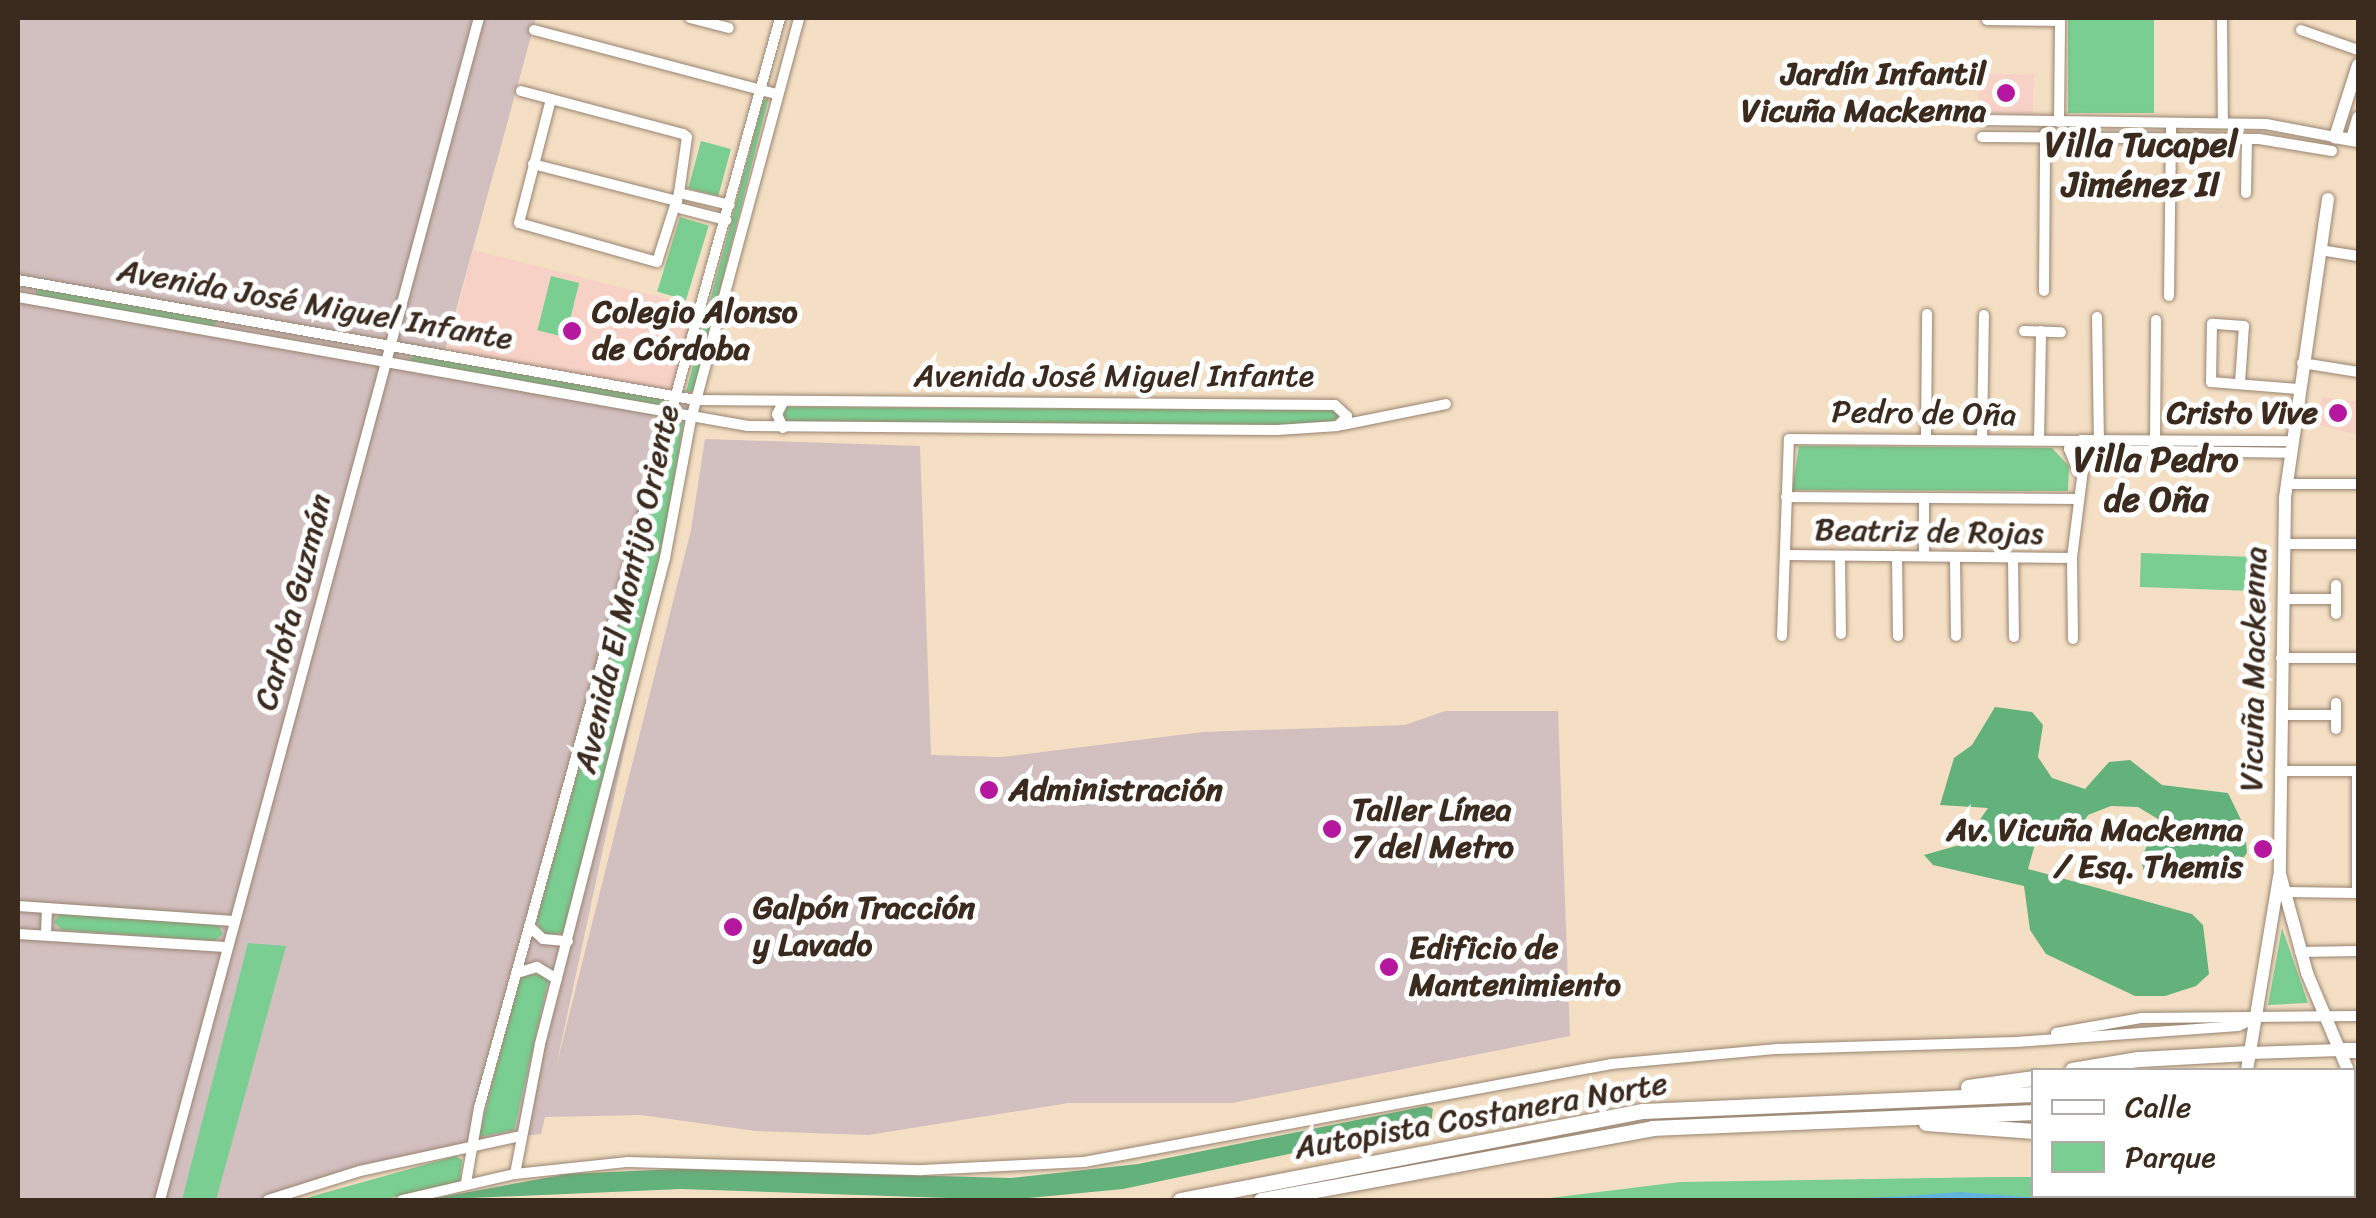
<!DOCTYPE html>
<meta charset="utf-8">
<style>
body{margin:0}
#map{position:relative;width:2376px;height:1218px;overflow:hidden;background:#f4dfc4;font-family:Sriracha,sans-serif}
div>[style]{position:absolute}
.built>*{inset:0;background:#f7d1c6;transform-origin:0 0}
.industrial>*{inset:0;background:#d2bfbf}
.green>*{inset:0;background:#7ace91;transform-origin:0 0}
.forest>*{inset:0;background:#63b17b}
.water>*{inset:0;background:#61b5dd}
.roads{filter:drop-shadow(0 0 2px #988471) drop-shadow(0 0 2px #988471)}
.minor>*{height:10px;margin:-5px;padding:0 5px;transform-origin:5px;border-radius:5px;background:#fff}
.major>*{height:12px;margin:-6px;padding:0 6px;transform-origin:6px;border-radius:6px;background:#fff}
.highway>*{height:15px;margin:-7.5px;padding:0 7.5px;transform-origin:7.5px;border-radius:7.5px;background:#fff}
.bridges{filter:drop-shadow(0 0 2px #988471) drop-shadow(0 0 2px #988471)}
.highway-bridge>*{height:15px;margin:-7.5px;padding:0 7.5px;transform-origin:7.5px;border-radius:7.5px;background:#fff}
.dots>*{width:28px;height:28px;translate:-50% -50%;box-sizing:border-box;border:5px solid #fff;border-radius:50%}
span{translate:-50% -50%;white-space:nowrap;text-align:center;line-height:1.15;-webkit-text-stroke:10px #fff;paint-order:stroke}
.poi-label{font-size:32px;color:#3b2a1e;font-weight:700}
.right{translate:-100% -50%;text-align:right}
.left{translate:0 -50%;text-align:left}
.street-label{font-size:32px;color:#3b2a1e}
.neighbourhood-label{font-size:35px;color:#3b2a1e;font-weight:700}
.frame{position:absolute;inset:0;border:20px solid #3b2a1e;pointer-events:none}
.legend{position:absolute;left:2031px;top:1068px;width:325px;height:130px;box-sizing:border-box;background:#fff;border:2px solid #b1aaa5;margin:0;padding:12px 18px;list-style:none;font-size:30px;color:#3b2a1e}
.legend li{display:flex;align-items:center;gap:20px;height:50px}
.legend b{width:50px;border:2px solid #b1aaa5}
</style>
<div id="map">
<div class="built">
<i style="left:1979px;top:73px;width:55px;height:39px;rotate:2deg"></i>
<i style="clip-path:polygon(473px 250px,699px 307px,675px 393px,446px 355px)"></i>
<i style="clip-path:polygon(2322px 397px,2358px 402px,2358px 479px,2358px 435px,2316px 424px)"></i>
</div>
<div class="industrial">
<i style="clip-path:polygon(18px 18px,536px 18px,444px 354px,700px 399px,556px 1067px,691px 530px,705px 439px,920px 446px,931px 755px,1001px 757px,1203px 732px,1405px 725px,1445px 711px,1558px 711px,1570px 1036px,1232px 1103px,1069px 1103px,868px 1135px,756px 1131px,641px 1115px,545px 1117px,541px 1134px,464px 1143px,260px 1200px,18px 1200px)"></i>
</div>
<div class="green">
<i style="left:2068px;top:18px;width:86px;height:95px"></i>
<i style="clip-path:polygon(769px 97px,694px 391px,686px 392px,763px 101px)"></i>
<i style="left:701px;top:141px;width:31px;height:49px;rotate:15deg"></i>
<i style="left:680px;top:217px;width:30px;height:78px;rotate:17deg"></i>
<i style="left:551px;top:276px;width:29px;height:56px;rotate:14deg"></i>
<i style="left:37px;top:287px;width:182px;height:9px;rotate:10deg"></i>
<i style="clip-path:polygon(413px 355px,666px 400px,669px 408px,409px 363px)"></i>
<i style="clip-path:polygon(786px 407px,1336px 410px,1341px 414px,1333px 422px,1283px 426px,789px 423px,782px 420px)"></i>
<i style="clip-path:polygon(683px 422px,664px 541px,564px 933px,542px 935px,537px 919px,676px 423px)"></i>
<i style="clip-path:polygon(1799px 446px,2052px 448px,2069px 466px,2068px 491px,1792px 490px)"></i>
<i style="left:2141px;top:553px;width:119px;height:34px;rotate:2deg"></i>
<i style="clip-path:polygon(60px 914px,218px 925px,223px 934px,214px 941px,62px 930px,54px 922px)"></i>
<i style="clip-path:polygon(2282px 928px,2308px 1003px,2268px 1005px)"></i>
<i style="clip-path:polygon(248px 943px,286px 946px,216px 1200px,182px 1200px)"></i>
<i style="clip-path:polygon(520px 975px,542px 975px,548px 981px,514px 1130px,479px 1137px)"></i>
<i style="clip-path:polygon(456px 1156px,462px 1160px,460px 1181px,383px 1200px,299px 1200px)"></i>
<i style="clip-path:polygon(1996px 1177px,2033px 1177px,2034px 1196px,2218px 1200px,1534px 1200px,1680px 1182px)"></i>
</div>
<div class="forest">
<i style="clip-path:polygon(1995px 707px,2032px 712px,2043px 725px,2038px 757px,2052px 778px,2085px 789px,2109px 762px,2130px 760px,2162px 785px,2228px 793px,2245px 828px,2247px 853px,2240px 862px,2144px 871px,2141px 860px,2158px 819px,2138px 807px,2111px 806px,2088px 815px,2075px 836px,2039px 830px,2028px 869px,2192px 914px,2203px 925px,2209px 974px,2196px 986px,2165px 996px,2135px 996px,2046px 954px,2030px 930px,2024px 886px,1933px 865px,1924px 855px,1963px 844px,1988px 808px,1940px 805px,1954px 758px,1972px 745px)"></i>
<i style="clip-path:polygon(1426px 1106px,1433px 1109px,1431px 1124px,1123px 1189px,1008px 1200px,681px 1189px,425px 1200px,567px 1174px,677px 1169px,1011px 1178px,1138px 1164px)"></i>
</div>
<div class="water">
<i style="clip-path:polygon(1959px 1192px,2070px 1200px,1805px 1200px,1909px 1196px)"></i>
</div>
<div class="roads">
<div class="minor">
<i style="left:690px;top:18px;width:40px;rotate:14.4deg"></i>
<i style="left:2222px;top:18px;width:105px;rotate:89.5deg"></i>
<i style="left:1987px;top:20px;width:73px;rotate:0.8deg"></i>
<i style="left:534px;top:30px;width:251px;rotate:14.8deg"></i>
<i style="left:2301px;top:30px;width:60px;rotate:19.3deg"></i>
<i style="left:521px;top:91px;width:168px;rotate:14.9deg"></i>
<i style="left:683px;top:134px;width:5px;rotate:37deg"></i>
<i style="left:687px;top:137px;width:57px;rotate:98.1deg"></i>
<i style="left:679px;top:193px;width:72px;rotate:107.7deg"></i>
<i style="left:657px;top:262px;width:143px;rotate:-164.2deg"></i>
<i style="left:519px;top:223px;width:128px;rotate:-75.5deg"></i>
<i style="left:1983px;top:120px;width:283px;rotate:0.8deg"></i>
<i style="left:2266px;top:124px;width:70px;rotate:10.7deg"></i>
<i style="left:2059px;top:122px;width:104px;rotate:-89.4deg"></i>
<i style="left:1982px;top:137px;width:277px;rotate:0.4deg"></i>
<i style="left:2259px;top:139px;width:74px;rotate:9.3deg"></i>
<i style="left:533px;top:164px;width:149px;rotate:14.4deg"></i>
<i style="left:679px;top:193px;width:52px;rotate:13.2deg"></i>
<i style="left:2246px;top:193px;width:54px;rotate:-88.9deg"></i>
<i style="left:675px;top:207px;width:53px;rotate:14.3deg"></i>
<i style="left:2320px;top:250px;width:38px;rotate:9deg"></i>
<i style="left:18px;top:280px;width:689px;rotate:10.04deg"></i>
<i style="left:696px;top:400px;width:639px;rotate:0.45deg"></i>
<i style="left:1335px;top:405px;width:16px;rotate:43deg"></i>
<i style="left:1347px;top:416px;width:13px;rotate:132deg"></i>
<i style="left:1338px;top:426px;width:61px;rotate:176.2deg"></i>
<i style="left:1277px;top:430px;width:529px;rotate:-179.57deg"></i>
<i style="left:748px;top:426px;width:741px;rotate:-169.98deg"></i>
<i style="left:2044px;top:291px;width:158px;rotate:-89.6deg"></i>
<i style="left:2169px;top:296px;width:173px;rotate:-89.3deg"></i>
<i style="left:2097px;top:317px;width:124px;rotate:89.1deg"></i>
<i style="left:2024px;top:331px;width:37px;rotate:2deg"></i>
<i style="left:2302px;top:363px;width:57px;rotate:9.1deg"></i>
<i style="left:2240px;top:383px;width:57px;rotate:-86deg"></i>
<i style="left:2244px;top:326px;width:32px;rotate:-176deg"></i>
<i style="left:2212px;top:324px;width:58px;rotate:91deg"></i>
<i style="left:2211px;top:382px;width:87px;rotate:4.6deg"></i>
<i style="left:1342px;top:425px;width:106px;rotate:-11.4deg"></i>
<i style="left:783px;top:428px;width:15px;rotate:-113deg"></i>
<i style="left:777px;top:414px;width:15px;rotate:-62deg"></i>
<i style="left:1926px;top:439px;width:125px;rotate:-89.5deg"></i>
<i style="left:1982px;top:439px;width:124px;rotate:-89.1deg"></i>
<i style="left:2039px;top:440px;width:109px;rotate:-88.9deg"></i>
<i style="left:2081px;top:440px;width:210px;rotate:0.3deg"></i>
<i style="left:2155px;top:441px;width:121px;rotate:-89.5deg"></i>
<i style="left:2087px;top:450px;width:203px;rotate:0.8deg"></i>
<i style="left:2078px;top:471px;width:24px;rotate:-112deg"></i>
<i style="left:2069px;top:449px;width:12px;rotate:-42deg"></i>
<i style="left:2287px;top:484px;width:71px"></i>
<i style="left:1786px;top:497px;width:290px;rotate:0.4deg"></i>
<i style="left:2284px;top:544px;width:74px"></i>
<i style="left:1786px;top:555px;width:286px;rotate:0.6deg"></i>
<i style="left:1840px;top:556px;width:78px;rotate:89.3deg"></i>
<i style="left:1897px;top:556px;width:80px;rotate:89.3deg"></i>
<i style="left:1924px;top:556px;width:58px;rotate:-90deg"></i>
<i style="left:1955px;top:557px;width:79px;rotate:89.3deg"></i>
<i style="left:2013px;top:558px;width:79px;rotate:89.3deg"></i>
<i style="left:2283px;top:599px;width:53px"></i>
<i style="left:2336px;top:614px;width:29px;rotate:-90deg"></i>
<i style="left:1782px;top:636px;width:197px;rotate:-88deg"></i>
<i style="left:1789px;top:439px;width:286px;rotate:0.4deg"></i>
<i style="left:2073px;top:639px;width:81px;rotate:-90.7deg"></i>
<i style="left:2072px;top:558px;width:105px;rotate:-82.9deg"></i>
<i style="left:2281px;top:658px;width:77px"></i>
<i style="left:2336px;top:703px;width:26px;rotate:90deg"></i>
<i style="left:2281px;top:715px;width:55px"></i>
<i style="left:2280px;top:771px;width:78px"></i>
<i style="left:2357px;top:771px;width:122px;rotate:90deg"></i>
<i style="left:2285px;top:892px;width:73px;rotate:0.8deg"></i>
<i style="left:18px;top:906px;width:216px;rotate:4deg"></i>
<i style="left:529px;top:926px;width:19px;rotate:43deg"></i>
<i style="left:543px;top:939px;width:25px;rotate:5deg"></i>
<i style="left:18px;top:934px;width:208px;rotate:3.6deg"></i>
<i style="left:46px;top:935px;width:27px;rotate:-88deg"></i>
<i style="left:2300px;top:952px;width:58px;rotate:-1deg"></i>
<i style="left:517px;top:973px;width:21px;rotate:-17deg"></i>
<i style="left:537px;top:967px;width:23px;rotate:31deg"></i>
<i style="left:2056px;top:1033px;width:86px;rotate:-10deg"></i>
<i style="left:2141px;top:1018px;width:217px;rotate:-0.5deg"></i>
<i style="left:515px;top:1174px;width:132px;rotate:-79.1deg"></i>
<i style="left:540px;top:1044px;width:502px;rotate:-75.58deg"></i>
<i style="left:665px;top:558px;width:141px;rotate:-79.4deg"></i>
<i style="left:691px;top:419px;width:415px;rotate:-74.9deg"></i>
<i style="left:466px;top:1183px;width:76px;rotate:-80.2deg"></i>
<i style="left:479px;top:1108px;width:1131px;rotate:-74.56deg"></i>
<i style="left:160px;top:1200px;width:1224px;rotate:-74.9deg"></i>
<i style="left:268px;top:1200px;width:96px;rotate:-17.5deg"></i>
<i style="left:360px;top:1171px;width:165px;rotate:-12.3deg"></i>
<i style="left:402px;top:1200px;width:116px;rotate:-13deg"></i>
<i style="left:515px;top:1174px;width:114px;rotate:-6.1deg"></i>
<i style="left:628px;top:1162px;width:294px;rotate:1.6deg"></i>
<i style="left:922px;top:1170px;width:162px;rotate:-2.8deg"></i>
<i style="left:1084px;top:1162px;width:536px;rotate:-10.53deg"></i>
<i style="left:1611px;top:1064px;width:167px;rotate:-5.2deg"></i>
<i style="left:1777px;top:1049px;width:239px;rotate:-1.7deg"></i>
<i style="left:2016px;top:1042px;width:223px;rotate:-4.1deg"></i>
<i style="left:2238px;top:1026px;width:21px;rotate:-23deg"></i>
</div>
<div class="major">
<i style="left:2358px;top:65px;width:76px;rotate:107.7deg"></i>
<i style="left:2335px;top:137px;width:23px;rotate:10deg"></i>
<i style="left:2352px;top:139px;width:22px;rotate:-74deg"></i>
<i style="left:2328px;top:199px;width:303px;rotate:98.2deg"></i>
<i style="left:2285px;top:499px;width:375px;rotate:90.8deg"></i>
<i style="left:2280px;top:874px;width:103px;rotate:74.7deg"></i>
<i style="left:2307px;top:973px;width:105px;rotate:67.1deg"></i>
<i style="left:2250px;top:1053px;width:90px;rotate:-1.9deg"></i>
<i style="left:2247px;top:1070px;width:196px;rotate:-80.6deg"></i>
<i style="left:2354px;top:1132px;width:4px"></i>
<i style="left:2227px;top:1200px;width:4px;rotate:-76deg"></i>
</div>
<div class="highway">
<i style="left:2340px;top:1050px;width:18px"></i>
<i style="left:2072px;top:1070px;width:67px;rotate:-9.5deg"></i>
<i style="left:2138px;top:1059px;width:112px;rotate:-3.1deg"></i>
<i style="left:1968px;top:1087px;width:67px;rotate:-7.8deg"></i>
<i style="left:2354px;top:1102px;width:4px"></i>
<i style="left:1926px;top:1123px;width:108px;rotate:4.2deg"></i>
<i style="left:1180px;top:1200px;width:471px;rotate:-10.9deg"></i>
<i style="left:1643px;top:1111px;width:391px;rotate:-2.5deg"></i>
<i style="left:1261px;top:1200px;width:398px;rotate:-10.4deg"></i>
<i style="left:1652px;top:1128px;width:382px;rotate:-2.4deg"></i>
</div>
</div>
<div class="bridges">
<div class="highway-bridge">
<i style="left:2354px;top:1085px;width:4px"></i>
</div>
</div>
<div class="dots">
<i style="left:2006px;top:93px;background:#b5179e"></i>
<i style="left:572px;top:331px;background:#b5179e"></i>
<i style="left:2338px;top:413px;background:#b5179e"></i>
<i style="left:989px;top:790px;background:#b5179e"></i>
<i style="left:1332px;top:829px;background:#b5179e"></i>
<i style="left:2263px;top:849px;background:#b5179e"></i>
<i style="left:733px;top:927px;background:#b5179e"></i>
<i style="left:1389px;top:967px;background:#b5179e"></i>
</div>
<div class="poi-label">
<span class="right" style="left:1986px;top:93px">Jardín Infantil<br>Vicuña Mackenna</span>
<span class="left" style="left:592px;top:331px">Colegio Alonso<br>de Córdoba</span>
<span class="right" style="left:2318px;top:413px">Cristo Vive</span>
<span class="left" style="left:1009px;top:790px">Administración</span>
<span class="left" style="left:1352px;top:829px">Taller Línea<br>7 del Metro</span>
<span class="right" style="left:2243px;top:849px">Av. Vicuña Mackenna<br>/ Esq. Themis</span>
<span class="left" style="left:753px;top:927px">Galpón Tracción<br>y Lavado</span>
<span class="left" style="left:1409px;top:967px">Edificio de<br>Mantenimiento</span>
</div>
<div class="street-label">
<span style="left:315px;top:305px;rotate:10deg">Avenida José Miguel Infante</span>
<span style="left:1114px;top:376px">Avenida José Miguel Infante</span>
<span style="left:1924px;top:414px;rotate:1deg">Pedro de Oña</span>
<span style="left:1929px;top:532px;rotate:1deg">Beatriz de Rojas</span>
<span style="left:627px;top:589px;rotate:-77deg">Avenida El Montijo Oriente</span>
<span style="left:294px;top:602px;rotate:-75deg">Carlota Guzmán</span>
<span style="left:2254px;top:669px;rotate:-89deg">Vicuña Mackenna</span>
<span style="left:1481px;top:1116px;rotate:-10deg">Autopista Costanera Norte</span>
</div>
<div class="neighbourhood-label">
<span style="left:2141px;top:164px">Villa Tucapel<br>Jiménez II</span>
<span style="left:2156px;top:479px">Villa Pedro<br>de Oña</span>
</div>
<div class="frame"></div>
<ul class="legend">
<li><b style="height:12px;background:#fff"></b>Calle</li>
<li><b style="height:28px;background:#7ace91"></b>Parque</li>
</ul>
</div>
